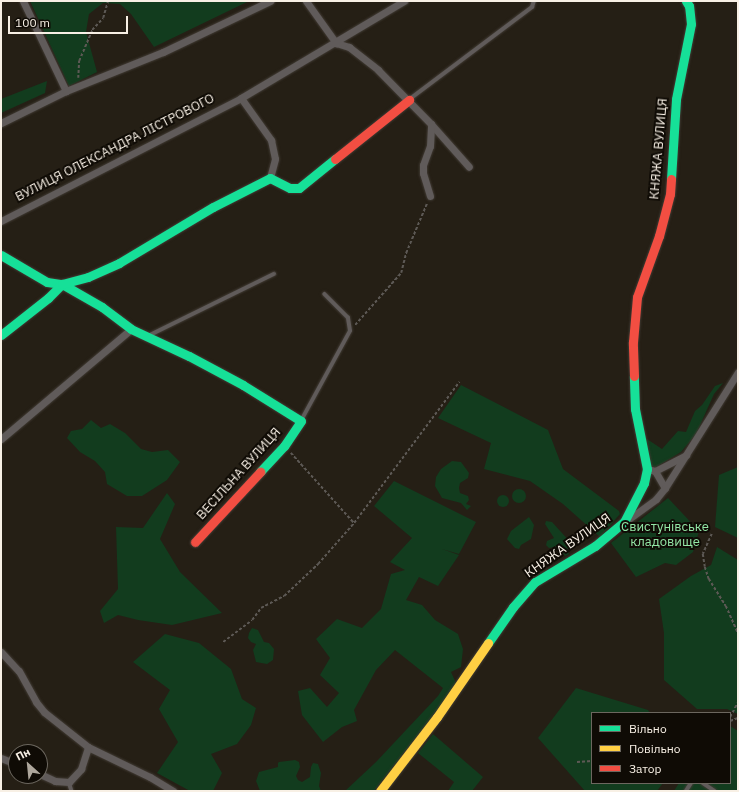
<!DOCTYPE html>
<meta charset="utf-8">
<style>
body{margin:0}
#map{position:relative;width:739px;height:792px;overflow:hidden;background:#251f15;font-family:"IBM Plex Sans",sans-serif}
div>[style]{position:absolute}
.green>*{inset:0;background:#123c1e}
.round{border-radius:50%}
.path>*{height:1.5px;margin-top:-0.75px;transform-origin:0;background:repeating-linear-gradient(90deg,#5d5955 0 3px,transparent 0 5px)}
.roads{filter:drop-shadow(0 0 1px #413b34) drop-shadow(0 0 1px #413b34)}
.lane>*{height:3.5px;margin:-1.75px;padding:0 1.75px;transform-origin:1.75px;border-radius:1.75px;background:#605b5a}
.street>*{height:7px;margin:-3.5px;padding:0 3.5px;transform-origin:3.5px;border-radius:3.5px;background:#605b5a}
.fast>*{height:9px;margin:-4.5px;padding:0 4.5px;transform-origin:4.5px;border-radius:4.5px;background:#16e098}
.slow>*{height:9px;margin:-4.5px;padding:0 4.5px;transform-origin:4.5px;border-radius:4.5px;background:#ffcf43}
.jam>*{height:9px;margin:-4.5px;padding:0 4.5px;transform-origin:4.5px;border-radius:4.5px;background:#f24e42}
span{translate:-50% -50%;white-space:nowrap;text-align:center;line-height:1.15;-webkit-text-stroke:4px #0f0b05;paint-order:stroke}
.street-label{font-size:13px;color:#f8f0e5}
.park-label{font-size:13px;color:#93e6a6}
.frame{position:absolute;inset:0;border:2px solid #f8f0e5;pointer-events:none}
.legend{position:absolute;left:591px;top:712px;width:140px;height:72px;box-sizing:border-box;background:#0f0b05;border:1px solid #6c675f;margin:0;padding:5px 7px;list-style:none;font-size:12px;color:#f8f0e5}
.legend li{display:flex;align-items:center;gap:8px;height:20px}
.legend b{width:20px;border:1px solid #6c675f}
.north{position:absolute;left:8px;top:744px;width:40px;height:40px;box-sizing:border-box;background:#0f0b05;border:1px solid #6c675f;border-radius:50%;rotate:333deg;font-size:11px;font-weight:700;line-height:16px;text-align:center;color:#f8f0e5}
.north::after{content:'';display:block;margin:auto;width:14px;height:18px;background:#aea79c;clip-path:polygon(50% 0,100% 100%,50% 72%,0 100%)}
.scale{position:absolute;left:8px;top:16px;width:120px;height:18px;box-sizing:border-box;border:2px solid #f8f0e5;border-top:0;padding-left:5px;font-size:12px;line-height:14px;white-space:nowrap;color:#f8f0e5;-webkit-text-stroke:3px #0f0b05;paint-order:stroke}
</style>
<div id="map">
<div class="green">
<i style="clip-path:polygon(30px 1px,249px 1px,154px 47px,131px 14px,120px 4px,103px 3px,89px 14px,86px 32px,97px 72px,69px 86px)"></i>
<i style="clip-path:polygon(47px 81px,45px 93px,1px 113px,1px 99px)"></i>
<i style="clip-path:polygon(723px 383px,714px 394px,696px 434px,681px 452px,656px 467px,651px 466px,644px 437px,662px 449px,678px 431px,686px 432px,695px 411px,702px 405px,715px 386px)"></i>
<i style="clip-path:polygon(461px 385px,548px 430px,563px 469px,619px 511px,620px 514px,600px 537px,563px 504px,530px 481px,484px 469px,491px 443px,438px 418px)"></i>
<i style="clip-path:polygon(91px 420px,101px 428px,110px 424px,125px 433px,141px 449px,152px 452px,168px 450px,180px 462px,167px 480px,142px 496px,127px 496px,107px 484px,105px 472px,95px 461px,80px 452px,67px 438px,71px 431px,82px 429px)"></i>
<i style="clip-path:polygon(452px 461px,461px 462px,469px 473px,468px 478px,460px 483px,459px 488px,460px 493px,468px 496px,469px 500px,466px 504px,471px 506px,467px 510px,461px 503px,442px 498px,435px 486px,436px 477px,441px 469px)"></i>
<i style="clip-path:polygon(738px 467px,738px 538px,715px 527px,719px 475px)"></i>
<i style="clip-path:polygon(394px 481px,476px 522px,459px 554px,442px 549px,459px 555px,438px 586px,419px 577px,406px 600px,422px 605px,435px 620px,458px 634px,463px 649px,461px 667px,451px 672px,456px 683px,449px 695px,374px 791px,345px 791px,376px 762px,438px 696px,443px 688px,395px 650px,376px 670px,354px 710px,357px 721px,342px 727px,323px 742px,302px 715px,298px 691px,310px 688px,327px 707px,339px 693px,320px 675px,330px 658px,316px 639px,337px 619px,362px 628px,381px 609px,391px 574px,405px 570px,390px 562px,412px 538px,374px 506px)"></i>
<i class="round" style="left:512px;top:489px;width:14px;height:14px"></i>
<i style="clip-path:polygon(167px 493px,175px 504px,160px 539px,180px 572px,222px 613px,172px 625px,138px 620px,118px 615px,104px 623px,100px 611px,118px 589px,116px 527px,143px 528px)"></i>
<i class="round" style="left:497px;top:495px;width:12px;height:12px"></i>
<i style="clip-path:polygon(668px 498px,699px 531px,693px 552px,676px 565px,665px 563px,636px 577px,611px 543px)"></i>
<i style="clip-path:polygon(529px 517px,534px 525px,531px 539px,521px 545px,519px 549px,515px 548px,507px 539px,511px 531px)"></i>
<i style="clip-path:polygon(546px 521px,552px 522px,572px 544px,571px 548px,566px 549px,569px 554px,565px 556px,559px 546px,549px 548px,546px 545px,547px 541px,554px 538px,545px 524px)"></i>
<i style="clip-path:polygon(717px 547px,738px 560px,738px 714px,727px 709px,697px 709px,664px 680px,664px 633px,659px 599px,691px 576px,711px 565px)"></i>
<i style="clip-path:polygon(252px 628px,258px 630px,264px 642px,269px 643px,274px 649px,273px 660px,267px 664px,256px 662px,253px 650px,256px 644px,251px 642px,248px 638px,249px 633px)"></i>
<i style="clip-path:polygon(165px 634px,199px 643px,231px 669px,242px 699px,256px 708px,251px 725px,237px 744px,211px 754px,222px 773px,213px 791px,190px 791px,157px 773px,178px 742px,159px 709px,170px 690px,133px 662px)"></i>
<i style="clip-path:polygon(576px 688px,648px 710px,650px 713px,592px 713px,592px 783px,663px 783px,657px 791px,585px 791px,538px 738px)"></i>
<i style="clip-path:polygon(730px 726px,738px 731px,738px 791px,674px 791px,679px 783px,730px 783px)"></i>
<i style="clip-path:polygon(433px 734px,483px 777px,472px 791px,448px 791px,454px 782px,418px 753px)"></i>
<i style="clip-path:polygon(295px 760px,299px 762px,300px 767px,296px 776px,298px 780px,302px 782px,310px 777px,311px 767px,313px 763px,318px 764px,321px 773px,319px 786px,321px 791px,260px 791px,256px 781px,259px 772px,278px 767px,278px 763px,279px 762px)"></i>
</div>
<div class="path">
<i style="left:78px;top:78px;width:17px;rotate:-87deg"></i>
<i style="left:79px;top:61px;width:34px;rotate:-67deg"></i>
<i style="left:92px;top:30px;width:16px;rotate:-47deg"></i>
<i style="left:103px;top:18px;width:18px;rotate:-74deg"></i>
<i style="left:355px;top:325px;width:69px;rotate:-48.5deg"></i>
<i style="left:401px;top:273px;width:21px;rotate:-76deg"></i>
<i style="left:406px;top:253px;width:54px;rotate:-67.2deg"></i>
<i style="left:291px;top:453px;width:94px;rotate:48deg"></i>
<i style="left:712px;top:534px;width:22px;rotate:114deg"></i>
<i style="left:703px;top:554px;width:13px;rotate:81deg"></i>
<i style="left:705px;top:567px;width:13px;rotate:72deg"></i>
<i style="left:709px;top:579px;width:32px;rotate:58deg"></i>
<i style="left:726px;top:606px;width:30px;rotate:66deg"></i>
<i style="left:223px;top:642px;width:36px;rotate:-37deg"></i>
<i style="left:252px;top:620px;width:15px;rotate:-53deg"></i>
<i style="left:261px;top:608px;width:26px;rotate:-28deg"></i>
<i style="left:284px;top:596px;width:47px;rotate:-43.3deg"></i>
<i style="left:318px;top:564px;width:55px;rotate:-48.7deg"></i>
<i style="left:354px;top:523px;width:176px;rotate:-53.3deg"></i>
<i style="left:730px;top:717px;width:17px;rotate:-62deg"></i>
<i style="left:730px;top:721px;width:9px;rotate:-21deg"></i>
<i style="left:577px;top:762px;width:15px;rotate:-4deg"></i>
</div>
<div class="roads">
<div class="lane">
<i style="left:410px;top:99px;width:153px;rotate:-37deg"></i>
<i style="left:532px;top:7px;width:6px;rotate:-72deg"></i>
<i style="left:150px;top:335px;width:138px;rotate:-26.2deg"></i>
<i style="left:302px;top:419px;width:100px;rotate:-61.4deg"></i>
<i style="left:350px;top:331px;width:13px;rotate:-99deg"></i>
<i style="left:348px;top:318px;width:33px;rotate:-135deg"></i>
<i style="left:69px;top:782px;width:9px;rotate:72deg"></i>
<i style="left:703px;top:783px;width:14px;rotate:34deg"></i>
<i style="left:686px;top:791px;width:9px;rotate:-58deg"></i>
</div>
<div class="street">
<i style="left:23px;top:1px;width:100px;rotate:64.5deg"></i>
<i style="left:306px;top:1px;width:52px;rotate:54.5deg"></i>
<i style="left:336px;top:43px;width:14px;rotate:17deg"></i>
<i style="left:349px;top:47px;width:37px;rotate:38deg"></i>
<i style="left:378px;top:70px;width:76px;rotate:45.5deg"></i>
<i style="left:431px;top:124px;width:57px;rotate:48.5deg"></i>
<i style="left:241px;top:98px;width:52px;rotate:54.5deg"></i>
<i style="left:271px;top:140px;width:19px;rotate:78deg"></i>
<i style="left:275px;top:159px;width:20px;rotate:105deg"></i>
<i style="left:1px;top:123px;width:72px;rotate:-26.2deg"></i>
<i style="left:66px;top:91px;width:105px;rotate:-21.9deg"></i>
<i style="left:163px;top:52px;width:119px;rotate:-25.5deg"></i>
<i style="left:430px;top:196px;width:24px;rotate:-107deg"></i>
<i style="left:423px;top:173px;width:8px;rotate:-90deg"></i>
<i style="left:423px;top:165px;width:20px;rotate:-70deg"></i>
<i style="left:430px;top:146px;width:22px;rotate:-87deg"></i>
<i style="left:1px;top:221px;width:270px;rotate:-27.1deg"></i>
<i style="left:241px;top:98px;width:190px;rotate:-30.8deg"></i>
<i style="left:1px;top:439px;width:170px;rotate:-40.2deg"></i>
<i style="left:647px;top:469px;width:8px;rotate:14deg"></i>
<i style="left:655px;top:471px;width:35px;rotate:-27deg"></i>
<i style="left:655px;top:471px;width:20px;rotate:60deg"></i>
<i style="left:626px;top:521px;width:37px;rotate:-36deg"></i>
<i style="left:656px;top:499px;width:14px;rotate:-51deg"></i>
<i style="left:665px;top:488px;width:137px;rotate:-57.8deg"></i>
<i style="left:1px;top:652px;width:26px;rotate:47deg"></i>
<i style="left:19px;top:671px;width:35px;rotate:61deg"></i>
<i style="left:36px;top:702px;width:13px;rotate:51deg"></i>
<i style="left:44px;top:712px;width:56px;rotate:38.5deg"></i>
<i style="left:88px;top:747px;width:69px;rotate:25.8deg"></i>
<i style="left:150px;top:777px;width:27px;rotate:31deg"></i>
<i style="left:1px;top:758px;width:16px;rotate:22deg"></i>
<i style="left:40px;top:774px;width:17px;rotate:25deg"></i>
<i style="left:55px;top:781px;width:14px;rotate:4deg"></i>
<i style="left:69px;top:782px;width:18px;rotate:-47deg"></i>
<i style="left:81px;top:769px;width:23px;rotate:-72deg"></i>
</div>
<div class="fast">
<i style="left:671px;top:179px;width:80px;rotate:-86.4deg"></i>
<i style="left:676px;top:99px;width:76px;rotate:-78.7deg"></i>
<i style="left:691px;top:24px;width:18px;rotate:-96deg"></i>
<i style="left:689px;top:6px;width:6px;rotate:-121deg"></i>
<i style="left:1px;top:255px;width:53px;rotate:30.4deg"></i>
<i style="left:47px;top:282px;width:15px;rotate:8deg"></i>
<i style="left:62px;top:284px;width:46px;rotate:29.9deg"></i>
<i style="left:102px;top:307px;width:36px;rotate:37deg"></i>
<i style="left:131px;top:329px;width:64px;rotate:25deg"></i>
<i style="left:189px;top:356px;width:61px;rotate:28.2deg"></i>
<i style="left:243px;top:385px;width:68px;rotate:31.8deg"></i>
<i style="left:301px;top:421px;width:30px;rotate:124deg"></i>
<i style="left:284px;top:446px;width:35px;rotate:133deg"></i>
<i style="left:1px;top:335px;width:60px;rotate:-38.2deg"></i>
<i style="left:48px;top:298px;width:20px;rotate:-45deg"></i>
<i style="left:62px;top:284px;width:27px;rotate:-15deg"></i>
<i style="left:88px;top:277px;width:34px;rotate:-24deg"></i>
<i style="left:119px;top:263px;width:109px;rotate:-30.8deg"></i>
<i style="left:213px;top:207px;width:64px;rotate:-27deg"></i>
<i style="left:270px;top:178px;width:22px;rotate:27deg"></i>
<i style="left:290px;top:188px;width:9px"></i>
<i style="left:299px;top:188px;width:46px;rotate:-38.9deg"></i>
<i style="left:488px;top:643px;width:44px;rotate:-55.2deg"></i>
<i style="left:513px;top:607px;width:33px;rotate:-49deg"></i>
<i style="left:535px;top:582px;width:70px;rotate:-31deg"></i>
<i style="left:595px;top:546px;width:38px;rotate:-40deg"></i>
<i style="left:624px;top:522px;width:44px;rotate:-62.9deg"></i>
<i style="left:644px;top:483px;width:14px;rotate:-78deg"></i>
<i style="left:647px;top:469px;width:61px;rotate:-101.3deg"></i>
<i style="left:635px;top:409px;width:33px;rotate:-92deg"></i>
</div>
<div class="slow">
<i style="left:380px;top:791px;width:93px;rotate:-52.4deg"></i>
<i style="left:437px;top:717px;width:90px;rotate:-55.4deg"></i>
</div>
<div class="jam">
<i style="left:335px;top:159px;width:95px;rotate:-38.6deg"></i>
<i style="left:634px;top:376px;width:34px;rotate:-92deg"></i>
<i style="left:633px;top:342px;width:45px;rotate:-84.9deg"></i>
<i style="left:637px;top:297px;width:65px;rotate:-70.2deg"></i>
<i style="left:659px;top:236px;width:43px;rotate:-75.3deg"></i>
<i style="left:670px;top:194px;width:15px;rotate:-86deg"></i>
<i style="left:195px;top:542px;width:96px;rotate:-47.1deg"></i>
</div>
</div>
<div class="street-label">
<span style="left:115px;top:148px;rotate:-27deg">ВУЛИЦЯ ОЛЕКСАНДРА ЛІСТРОВОГО</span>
<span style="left:659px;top:149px;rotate:-85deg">КНЯЖА ВУЛИЦЯ</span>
<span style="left:239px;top:474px;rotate:-48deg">ВЕСІЛЬНА ВУЛИЦЯ</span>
<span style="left:568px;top:546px;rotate:-35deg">КНЯЖА ВУЛИЦЯ</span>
</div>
<div class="park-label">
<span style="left:665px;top:535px">Свистунівське<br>кладовище</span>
</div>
<div class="frame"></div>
<ul class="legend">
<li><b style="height:5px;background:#16e098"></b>Вільно</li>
<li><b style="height:5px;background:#ffcf43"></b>Повільно</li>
<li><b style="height:5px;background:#f24e42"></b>Затор</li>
</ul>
<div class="north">Пн</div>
<div class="scale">100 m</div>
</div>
